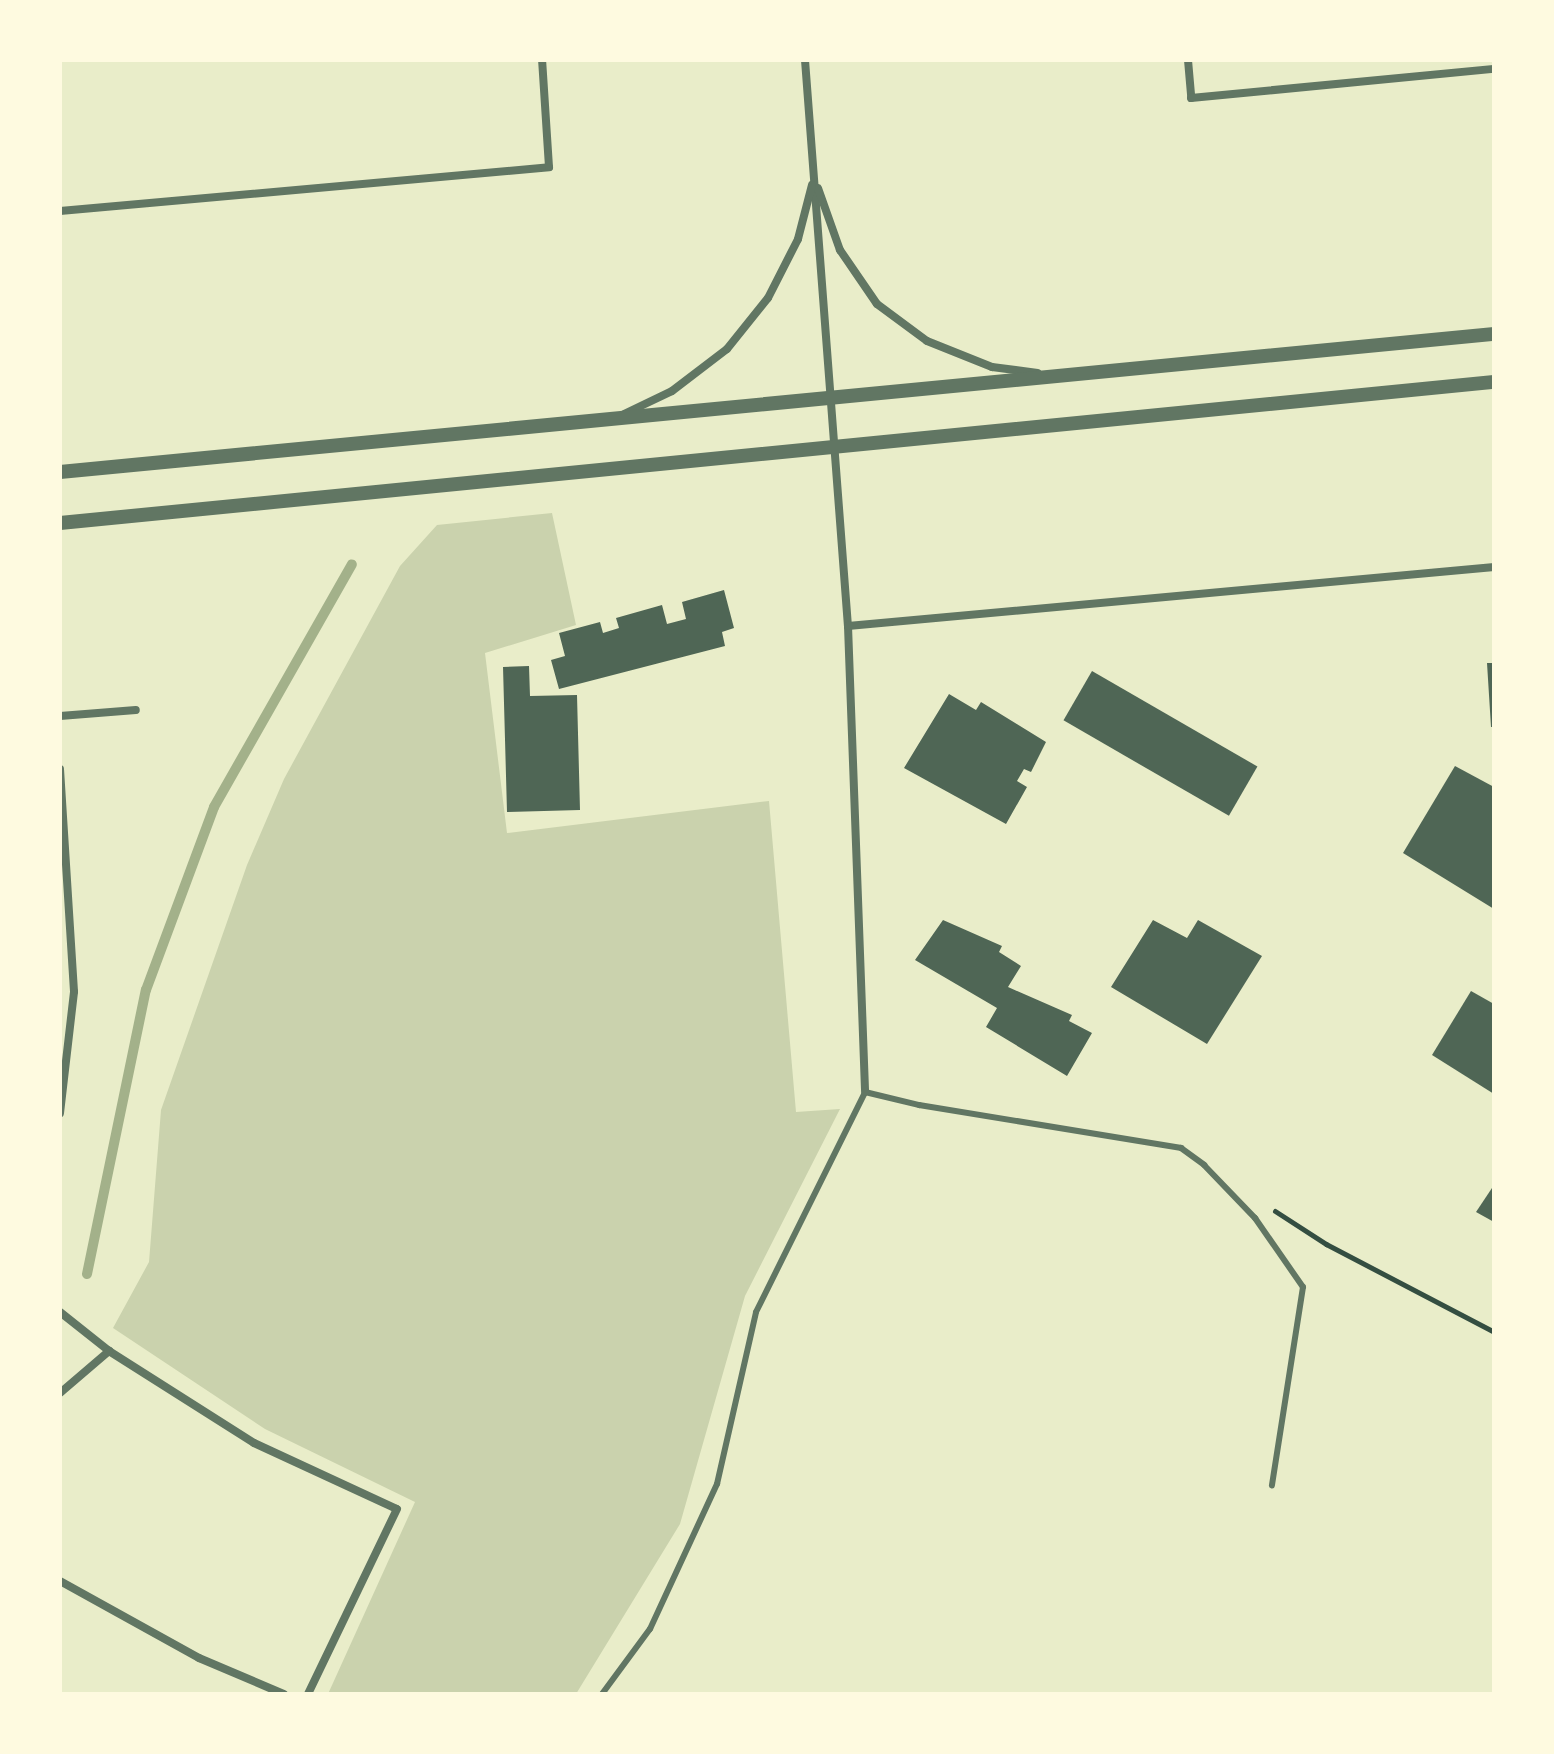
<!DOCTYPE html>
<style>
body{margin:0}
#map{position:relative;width:1554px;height:1754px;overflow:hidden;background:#e9edc9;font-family:"Archivo Narrow",sans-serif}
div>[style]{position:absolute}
.green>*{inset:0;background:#cad2ad}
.stream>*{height:10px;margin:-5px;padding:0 5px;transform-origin:5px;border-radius:5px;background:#a3b18a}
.building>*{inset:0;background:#4f6655;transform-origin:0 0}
.path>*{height:5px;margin:-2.5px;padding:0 2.5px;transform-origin:2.5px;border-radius:2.5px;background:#344e41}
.service>*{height:6px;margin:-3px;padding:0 3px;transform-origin:3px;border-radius:3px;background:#617663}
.minor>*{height:8px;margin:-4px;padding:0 4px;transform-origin:4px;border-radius:4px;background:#617663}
.tertiary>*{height:14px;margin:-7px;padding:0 7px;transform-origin:7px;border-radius:7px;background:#617663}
span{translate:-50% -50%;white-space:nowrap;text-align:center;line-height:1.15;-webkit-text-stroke:7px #fefae0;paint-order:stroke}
.frame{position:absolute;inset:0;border:62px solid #fefae0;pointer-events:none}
</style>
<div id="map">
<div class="green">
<i style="clip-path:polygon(552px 513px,576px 625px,485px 653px,507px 833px,769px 801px,796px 1112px,840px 1109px,745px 1296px,680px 1524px,576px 1694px,328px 1694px,415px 1502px,265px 1429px,113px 1328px,149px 1262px,161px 1110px,247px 865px,284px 779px,400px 566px,437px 525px)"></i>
</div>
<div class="stream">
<i style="left:87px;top:1274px;width:290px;rotate:-78.3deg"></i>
<i style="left:146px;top:990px;width:195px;rotate:-69.6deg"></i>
<i style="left:214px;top:807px;width:279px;rotate:-60.4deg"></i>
</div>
<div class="building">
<i style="clip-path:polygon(724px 590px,734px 628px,722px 632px,725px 646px,559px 689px,551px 660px,565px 656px,559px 633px,600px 622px,603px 633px,619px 628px,616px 618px,662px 605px,667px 624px,686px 619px,682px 602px)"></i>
<i style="clip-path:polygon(1487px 663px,1494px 663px,1494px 727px,1491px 727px)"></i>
<i style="clip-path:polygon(529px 666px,530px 696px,577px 695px,580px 810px,507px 812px,503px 667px)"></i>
<i style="left:1092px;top:671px;width:191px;height:57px;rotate:30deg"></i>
<i style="clip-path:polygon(949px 694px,976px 710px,981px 702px,1046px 742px,1031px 772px,1024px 769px,1017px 781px,1027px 787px,1006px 824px,904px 768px)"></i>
<i style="clip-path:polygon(1455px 766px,1494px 787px,1494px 909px,1403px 853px)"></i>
<i style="clip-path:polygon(943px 920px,1002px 946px,999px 952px,1021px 966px,1008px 987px,1072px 1015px,1069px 1021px,1092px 1033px,1067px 1076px,986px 1027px,997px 1008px,915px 960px)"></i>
<i style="clip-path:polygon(1153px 920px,1187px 938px,1198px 920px,1262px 956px,1207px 1044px,1111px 987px)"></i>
<i style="clip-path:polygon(1471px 991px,1494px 1004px,1494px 1094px,1432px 1055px)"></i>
<i style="clip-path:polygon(1494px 1185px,1494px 1222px,1476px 1212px)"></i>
</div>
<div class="path">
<i style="left:1275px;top:1211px;width:61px;rotate:32.9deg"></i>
<i style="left:1326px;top:1244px;width:190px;rotate:27.6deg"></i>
</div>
<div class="service">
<i style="left:602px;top:1694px;width:81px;rotate:-53.6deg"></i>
<i style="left:650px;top:1629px;width:160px;rotate:-65.2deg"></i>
<i style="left:717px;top:1484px;width:176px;rotate:-77.2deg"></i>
<i style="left:756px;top:1312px;width:246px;rotate:-63.6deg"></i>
<i style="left:865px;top:1092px;width:56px;rotate:13.5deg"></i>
<i style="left:919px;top:1105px;width:266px;rotate:9.3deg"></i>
<i style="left:1181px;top:1148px;width:29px;rotate:36deg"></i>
<i style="left:1204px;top:1165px;width:74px;rotate:46.1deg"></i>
<i style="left:1255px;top:1218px;width:84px;rotate:55.2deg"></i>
<i style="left:1303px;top:1287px;width:201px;rotate:98.9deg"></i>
</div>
<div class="minor">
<i style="left:805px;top:60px;width:568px;rotate:85.66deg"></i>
<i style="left:848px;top:626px;width:466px;rotate:87.9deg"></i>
<i style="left:1188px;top:60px;width:38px;rotate:85deg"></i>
<i style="left:1191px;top:98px;width:304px;rotate:-5.5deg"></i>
<i style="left:818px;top:188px;width:66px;rotate:70.5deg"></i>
<i style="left:840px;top:250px;width:65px;rotate:55.6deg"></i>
<i style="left:877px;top:304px;width:62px;rotate:36.5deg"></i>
<i style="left:927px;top:341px;width:70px;rotate:21.8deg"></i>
<i style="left:992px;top:367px;width:46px;rotate:7.4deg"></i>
<i style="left:60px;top:211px;width:491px;rotate:-5.1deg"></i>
<i style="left:549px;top:167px;width:107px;rotate:-93.7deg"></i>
<i style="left:624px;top:414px;width:53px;rotate:-25.6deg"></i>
<i style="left:672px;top:391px;width:69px;rotate:-37.4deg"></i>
<i style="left:727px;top:349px;width:65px;rotate:-51.2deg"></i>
<i style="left:768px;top:298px;width:66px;rotate:-63deg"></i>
<i style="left:798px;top:239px;width:56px;rotate:-75.5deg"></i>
<i style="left:848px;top:626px;width:649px;rotate:-5.22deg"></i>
<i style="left:60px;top:716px;width:76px;rotate:-4.5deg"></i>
<i style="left:60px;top:769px;width:223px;rotate:86.4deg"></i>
<i style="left:74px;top:992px;width:122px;rotate:96.6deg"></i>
<i style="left:60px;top:1312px;width:63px;rotate:38.5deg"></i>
<i style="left:109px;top:1351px;width:172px;rotate:32.4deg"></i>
<i style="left:254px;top:1443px;width:157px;rotate:24.8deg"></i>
<i style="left:397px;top:1509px;width:205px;rotate:115.7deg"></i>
<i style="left:60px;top:1393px;width:65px;rotate:-40.6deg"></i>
<i style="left:60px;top:1581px;width:159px;rotate:29deg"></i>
<i style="left:199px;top:1658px;width:92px;rotate:23deg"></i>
</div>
<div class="tertiary">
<i style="left:60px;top:472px;width:1441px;rotate:-5.5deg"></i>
<i style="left:60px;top:523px;width:1441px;rotate:-5.62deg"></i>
</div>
<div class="frame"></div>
</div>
